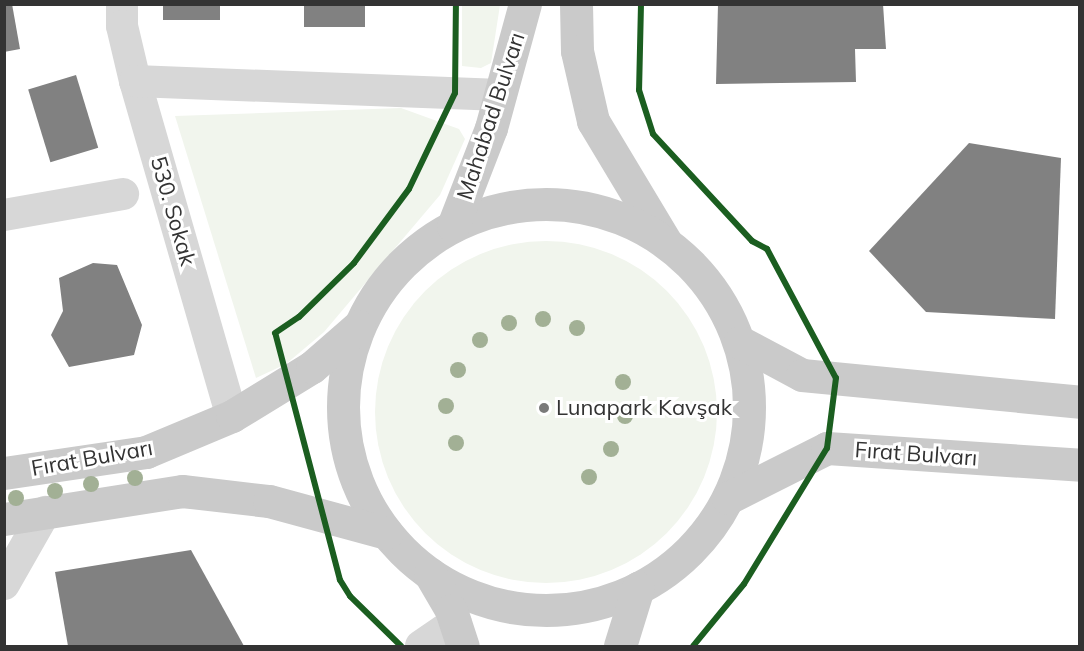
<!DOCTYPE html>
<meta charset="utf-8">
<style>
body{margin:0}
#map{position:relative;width:1084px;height:651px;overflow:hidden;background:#fff;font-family:Mulish,sans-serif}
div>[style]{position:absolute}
.green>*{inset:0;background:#f1f5ed}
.round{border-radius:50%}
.building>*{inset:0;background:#818181;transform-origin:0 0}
.minor>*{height:32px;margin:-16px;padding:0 16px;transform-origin:16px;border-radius:16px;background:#d7d7d7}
.major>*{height:33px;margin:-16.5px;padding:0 16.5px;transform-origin:16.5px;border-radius:16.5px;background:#cacaca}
.major>.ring{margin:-16.5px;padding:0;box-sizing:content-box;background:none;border:33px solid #cacaca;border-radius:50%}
.cycleway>*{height:6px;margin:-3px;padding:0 3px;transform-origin:3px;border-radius:3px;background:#1b5e20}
.trees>*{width:16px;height:16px;margin:-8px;border-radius:50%;background:#a2b095}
.dots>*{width:16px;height:16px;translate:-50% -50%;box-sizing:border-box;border:3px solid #fff;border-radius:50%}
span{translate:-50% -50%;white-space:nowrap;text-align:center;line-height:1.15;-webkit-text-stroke:6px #fff;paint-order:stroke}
.street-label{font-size:22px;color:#333}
.poi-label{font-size:22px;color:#333}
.left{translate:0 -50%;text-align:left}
.frame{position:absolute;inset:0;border:6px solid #333;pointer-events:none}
</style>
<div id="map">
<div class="green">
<i style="clip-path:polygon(462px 5px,500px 5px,491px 63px,481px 68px,462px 66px)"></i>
<i style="clip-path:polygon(401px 108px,459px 129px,465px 139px,440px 195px,324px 332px,286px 364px,256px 378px,175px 116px)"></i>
<i class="round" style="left:375px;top:241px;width:342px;height:342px"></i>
</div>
<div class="building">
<i style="clip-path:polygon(4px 4px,12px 4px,20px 49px,4px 52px)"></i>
<i style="left:163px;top:4px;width:57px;height:16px"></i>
<i style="left:304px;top:4px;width:61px;height:23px"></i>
<i style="clip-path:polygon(718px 4px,883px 4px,886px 49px,855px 49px,856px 82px,716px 84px)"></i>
<i style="left:76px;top:75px;width:76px;height:50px;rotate:73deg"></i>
<i style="clip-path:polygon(969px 143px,1061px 158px,1055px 319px,926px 312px,869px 251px)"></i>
<i style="clip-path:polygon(93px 263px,117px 265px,142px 325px,134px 355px,69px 367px,51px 335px,63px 311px,59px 278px)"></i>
<i style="clip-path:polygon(191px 550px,244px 646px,68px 646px,55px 572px)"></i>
</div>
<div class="minor">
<i style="left:122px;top:4px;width:22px;rotate:90deg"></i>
<i style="left:122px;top:26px;width:57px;rotate:76.7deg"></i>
<i style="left:135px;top:81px;width:349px;rotate:73.9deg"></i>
<i style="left:135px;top:81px;width:366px;rotate:2.2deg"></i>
<i style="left:4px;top:215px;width:121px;rotate:-10deg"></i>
<i style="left:4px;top:584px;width:83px;rotate:-60.3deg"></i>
<i style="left:421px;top:646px;width:42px;rotate:-34.4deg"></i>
</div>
<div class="major">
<i style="left:576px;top:4px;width:47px;rotate:88.8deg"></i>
<i style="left:577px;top:51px;width:72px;rotate:77.1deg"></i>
<i style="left:593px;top:121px;width:140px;rotate:59deg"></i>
<i class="ring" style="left:343px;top:204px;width:373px;height:373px"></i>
<i style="left:453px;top:226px;width:105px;rotate:-68.8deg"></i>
<i style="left:491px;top:128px;width:129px;rotate:-74.7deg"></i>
<i style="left:740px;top:342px;width:70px;rotate:28deg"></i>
<i style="left:802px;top:375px;width:279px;rotate:5.5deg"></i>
<i style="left:4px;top:473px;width:144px;rotate:-8.4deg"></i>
<i style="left:146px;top:452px;width:93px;rotate:-22.7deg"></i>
<i style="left:232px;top:416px;width:94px;rotate:-31.5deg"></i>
<i style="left:312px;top:367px;width:62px;rotate:-41.1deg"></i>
<i style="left:728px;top:498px;width:111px;rotate:-26.8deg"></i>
<i style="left:827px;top:448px;width:254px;rotate:3.8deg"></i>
<i style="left:4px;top:519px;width:180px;rotate:-8.9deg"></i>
<i style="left:182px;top:491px;width:88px;rotate:6.6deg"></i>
<i style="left:269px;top:501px;width:122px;rotate:15.2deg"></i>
<i style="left:430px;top:574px;width:42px;rotate:59.7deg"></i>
<i style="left:451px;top:610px;width:38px;rotate:72deg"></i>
<i style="left:620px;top:646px;width:61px;rotate:-72.8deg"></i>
</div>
<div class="cycleway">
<i style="left:641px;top:4px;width:86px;rotate:91.3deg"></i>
<i style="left:639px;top:90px;width:46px;rotate:72.3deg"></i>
<i style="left:653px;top:134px;width:146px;rotate:47.2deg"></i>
<i style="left:752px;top:241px;width:17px;rotate:28deg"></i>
<i style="left:767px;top:249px;width:146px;rotate:61.9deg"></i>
<i style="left:836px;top:378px;width:71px;rotate:97.3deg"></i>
<i style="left:827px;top:448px;width:159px;rotate:121.4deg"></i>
<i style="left:744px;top:584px;width:80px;rotate:129.4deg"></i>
<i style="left:401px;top:646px;width:71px;rotate:-135.6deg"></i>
<i style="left:350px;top:596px;width:19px;rotate:-122deg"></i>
<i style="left:340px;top:580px;width:255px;rotate:-104.7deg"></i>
<i style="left:275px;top:333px;width:29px;rotate:-34deg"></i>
<i style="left:299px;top:317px;width:77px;rotate:-44.5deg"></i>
<i style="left:354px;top:263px;width:92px;rotate:-53.4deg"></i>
<i style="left:409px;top:189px;width:106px;rotate:-64.4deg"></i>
<i style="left:455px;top:93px;width:89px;rotate:-89.4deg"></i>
</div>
<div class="trees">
<i style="left:543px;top:319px"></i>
<i style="left:509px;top:323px"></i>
<i style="left:577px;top:328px"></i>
<i style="left:480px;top:340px"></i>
<i style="left:458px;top:370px"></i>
<i style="left:623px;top:382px"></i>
<i style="left:446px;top:406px"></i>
<i style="left:625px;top:416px"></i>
<i style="left:456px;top:443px"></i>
<i style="left:611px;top:449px"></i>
<i style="left:589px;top:477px"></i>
<i style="left:135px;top:478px"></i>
<i style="left:91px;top:484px"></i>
<i style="left:55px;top:491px"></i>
<i style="left:16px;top:498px"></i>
</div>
<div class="dots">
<i style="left:544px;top:408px;background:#7a7a7a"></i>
</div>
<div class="street-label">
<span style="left:491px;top:116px;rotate:-72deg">Mahabad Bulvarı</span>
<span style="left:173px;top:211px;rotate:74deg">530. Sokak</span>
<span style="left:916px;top:454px;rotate:4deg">Fırat Bulvarı</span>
<span style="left:92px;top:458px;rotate:-10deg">Fırat Bulvarı</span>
</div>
<div class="poi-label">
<span class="left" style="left:556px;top:408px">Lunapark Kavşak</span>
</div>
<div class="frame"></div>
</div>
